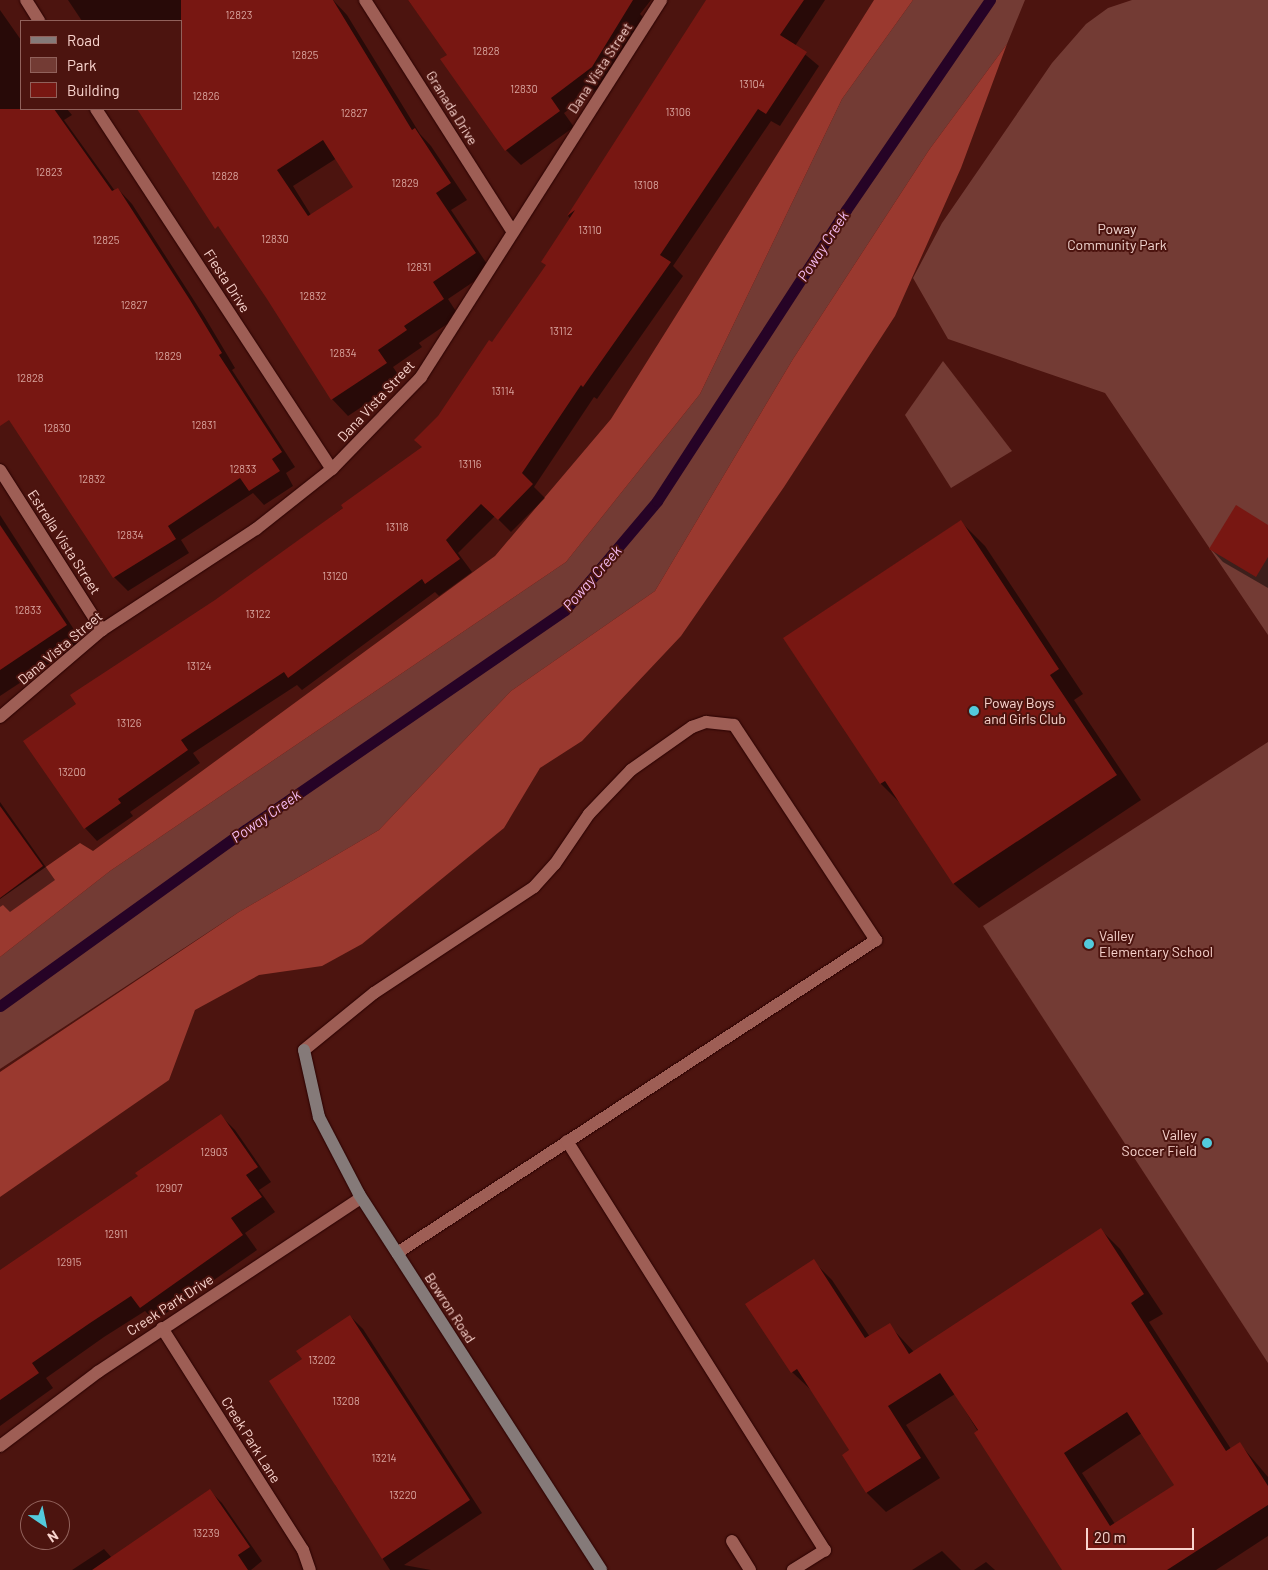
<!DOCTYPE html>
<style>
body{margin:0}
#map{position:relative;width:1268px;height:1570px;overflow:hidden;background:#4c140f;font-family:Barlow,sans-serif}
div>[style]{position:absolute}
.green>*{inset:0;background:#733b34}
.forest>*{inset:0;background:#9a392f}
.shadow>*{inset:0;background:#0007}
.stream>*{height:11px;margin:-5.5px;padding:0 5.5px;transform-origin:5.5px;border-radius:5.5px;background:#260326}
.building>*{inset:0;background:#781712}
.roads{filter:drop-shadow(0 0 1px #2b0202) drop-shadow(0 0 1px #2b0202)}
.lane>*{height:12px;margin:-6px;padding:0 6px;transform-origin:6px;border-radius:6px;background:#9e5e55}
.street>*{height:12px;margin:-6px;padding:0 6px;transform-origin:6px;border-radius:6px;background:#9e5e55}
.secondary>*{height:12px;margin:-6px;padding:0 6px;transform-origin:6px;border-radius:6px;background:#857a79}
.dots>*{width:14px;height:14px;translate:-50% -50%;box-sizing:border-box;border:2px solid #4c140f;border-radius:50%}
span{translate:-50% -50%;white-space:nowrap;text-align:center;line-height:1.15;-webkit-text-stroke:4px #4c140f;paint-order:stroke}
.number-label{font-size:11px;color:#d9a59f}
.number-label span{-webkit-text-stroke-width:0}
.street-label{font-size:14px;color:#f9d4ce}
.park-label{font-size:14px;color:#f1d5d0}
.poi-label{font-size:14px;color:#f9d4ce}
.left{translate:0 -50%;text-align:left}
.right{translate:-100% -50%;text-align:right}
.water-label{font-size:15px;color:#f5baf1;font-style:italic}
.legend{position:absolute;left:20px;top:20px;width:162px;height:90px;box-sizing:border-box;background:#4c140f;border:1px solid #91615b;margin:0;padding:6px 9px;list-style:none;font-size:15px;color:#f9d4ce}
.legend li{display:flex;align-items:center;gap:10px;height:25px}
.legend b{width:25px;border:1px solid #91615b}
.north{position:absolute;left:20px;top:1500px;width:50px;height:50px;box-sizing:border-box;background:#4c140f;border:1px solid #91615b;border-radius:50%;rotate:146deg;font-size:14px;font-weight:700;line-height:20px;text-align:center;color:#f9d4ce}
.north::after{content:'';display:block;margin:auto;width:18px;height:22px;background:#53cadc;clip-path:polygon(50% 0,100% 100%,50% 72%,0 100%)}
.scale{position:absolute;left:1086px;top:1528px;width:108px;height:22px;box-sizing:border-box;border:2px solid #f9d4ce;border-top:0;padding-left:6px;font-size:15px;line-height:18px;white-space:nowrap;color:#f9d4ce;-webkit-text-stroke:4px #4c140f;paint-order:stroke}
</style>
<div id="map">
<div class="green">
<i style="clip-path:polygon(913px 0,1025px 0,1007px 44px,929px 150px,793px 359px,655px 591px,511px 691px,379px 830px,239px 912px,0 1069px,0 957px,110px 871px,566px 562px,700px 394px,842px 99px)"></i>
<i style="clip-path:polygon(1132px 0,1268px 0,1268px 635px,1105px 393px,948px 339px,913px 278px,942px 223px,1052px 63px,1086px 24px,1108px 8px)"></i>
<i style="clip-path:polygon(943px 361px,1012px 451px,951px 488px,905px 415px)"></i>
<i style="clip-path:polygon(1268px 742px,1268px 1363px,983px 926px)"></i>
</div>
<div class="forest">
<i style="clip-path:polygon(874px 0,913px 0,842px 99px,700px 394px,566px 562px,110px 871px,0 957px,0 899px,80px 843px,93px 851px,495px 556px,611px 419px)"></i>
<i style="clip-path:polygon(1007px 44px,961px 168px,895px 316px,784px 487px,681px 636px,582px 741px,540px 768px,504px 828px,362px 944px,322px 966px,259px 975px,195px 1010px,169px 1080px,0 1197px,0 1072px,239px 912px,379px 830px,511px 691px,655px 591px,793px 359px,929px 150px)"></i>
</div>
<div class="shadow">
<i style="clip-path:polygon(evenodd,68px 0,333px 0,347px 15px,420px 134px,431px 146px,467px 200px,451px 210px,491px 270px,448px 299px,459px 316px,419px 343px,422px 347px,393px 367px,402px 380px,348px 416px,332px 399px,268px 298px,138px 109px,181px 109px,181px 21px,82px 21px,68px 0,337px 158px,355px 187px,311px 215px,293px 186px,337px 158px)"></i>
<i style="clip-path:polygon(408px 0,651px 0,640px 14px,645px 19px,606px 83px,564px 113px,574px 127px,521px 165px,506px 150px,442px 60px,449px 55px)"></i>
<i style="clip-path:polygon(708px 0,825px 0,795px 46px,819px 66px,780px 126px,771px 121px,673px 266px,683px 276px,597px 399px,594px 397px,534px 487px,545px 498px,511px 532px,495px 516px,458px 553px,472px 572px,439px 596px,435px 592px,302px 690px,297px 685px,193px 753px,200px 763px,130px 812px,133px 816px,97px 841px,85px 828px,78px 704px,424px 448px,439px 417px,547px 266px,571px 219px,568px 216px)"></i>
<i style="clip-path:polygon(0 10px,21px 40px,21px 109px,67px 109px,72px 115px,64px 120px,115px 191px,118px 189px,132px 204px,204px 316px,235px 368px,232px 370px,295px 467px,286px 473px,293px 486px,264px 505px,253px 493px,181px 540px,189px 553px,128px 591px,114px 577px,0 405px)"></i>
<i style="clip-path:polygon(0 515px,82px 642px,0 696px)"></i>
<i style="clip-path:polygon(960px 521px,985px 546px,1083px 694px,1074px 700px,1141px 800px,979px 908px,954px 884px,902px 805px,881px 784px,784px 638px)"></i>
<i style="clip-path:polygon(1268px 526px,1268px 588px,1223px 562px,1211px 549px)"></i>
<i style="clip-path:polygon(0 802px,55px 880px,10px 912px,3px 905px,0 907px)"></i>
<i style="clip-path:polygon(220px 1115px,235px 1130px,271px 1182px,259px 1190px,275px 1212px,245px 1233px,257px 1250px,155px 1321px,145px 1311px,104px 1337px,46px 1378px,53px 1388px,0 1426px,0 1272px,139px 1176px)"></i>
<i style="clip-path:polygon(evenodd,1101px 1230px,1120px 1249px,1163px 1314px,1149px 1322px,1231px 1449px,1240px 1444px,1268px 1477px,1268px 1536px,1216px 1570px,1063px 1570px,955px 1394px,906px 1425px,940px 1478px,886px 1512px,867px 1493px,844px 1455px,850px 1451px,812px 1391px,792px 1372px,813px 1261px,832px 1280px,870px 1337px,889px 1325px,914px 1352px,1101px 1230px,1142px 1433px,1175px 1485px,1115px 1524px,1082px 1473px,1142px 1433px)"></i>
<i style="clip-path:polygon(350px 1316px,363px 1329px,482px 1513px,404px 1565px,431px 1570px,390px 1570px,335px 1485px,338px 1483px,304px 1360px)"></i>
<i style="clip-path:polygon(209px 1490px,222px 1503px,262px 1561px,251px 1570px,72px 1570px,104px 1549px,112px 1558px)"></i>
<i style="clip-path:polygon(942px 1551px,961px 1570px,912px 1570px)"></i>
<i style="clip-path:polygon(986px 1562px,995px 1570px,974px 1570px)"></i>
</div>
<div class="stream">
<i style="left:0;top:1006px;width:302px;rotate:-35.7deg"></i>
<i style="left:245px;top:830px;width:388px;rotate:-34.5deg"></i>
<i style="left:565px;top:610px;width:143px;rotate:-49.8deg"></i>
<i style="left:657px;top:501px;width:347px;rotate:-57deg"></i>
<i style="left:846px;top:210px;width:255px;rotate:-55.6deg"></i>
</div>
<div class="building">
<i style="clip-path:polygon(evenodd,181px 0,333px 0,412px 130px,415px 128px,451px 183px,436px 193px,476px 253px,433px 282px,444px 299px,404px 326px,407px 330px,378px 350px,387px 363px,331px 400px,267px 299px,218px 226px,215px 229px,137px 109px,181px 109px,181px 0,323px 140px,353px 187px,308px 216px,277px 170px,323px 140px)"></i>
<i style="clip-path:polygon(408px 0,633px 0,592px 67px,551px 98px,560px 111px,505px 151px,440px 59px,447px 55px)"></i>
<i style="clip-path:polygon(706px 0,804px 0,780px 35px,807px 52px,766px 114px,758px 109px,660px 255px,671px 262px,583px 387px,581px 385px,522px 473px,533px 484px,498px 520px,481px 504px,446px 540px,460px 559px,425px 584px,422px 579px,288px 678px,284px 672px,181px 740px,188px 750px,118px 799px,121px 803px,84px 829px,23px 741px,76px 704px,70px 695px,215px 600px,343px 508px,341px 505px,422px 447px,414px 440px,438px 416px,489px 340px,492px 342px,546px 265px,541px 262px,575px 210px,567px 216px)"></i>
<i style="clip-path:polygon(0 109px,54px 109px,112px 191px,118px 188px,190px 300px,222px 353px,219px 355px,282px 452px,272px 459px,280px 471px,249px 491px,240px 478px,168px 526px,176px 539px,113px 578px,9px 420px,0 426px)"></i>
<i style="clip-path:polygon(1236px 505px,1268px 525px,1268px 557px,1256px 577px,1209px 549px)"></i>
<i style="clip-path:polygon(961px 520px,1059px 669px,1050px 675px,1117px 775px,953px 884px,885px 781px,880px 784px,783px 638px)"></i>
<i style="clip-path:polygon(0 525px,67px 625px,0 670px)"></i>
<i style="clip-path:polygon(0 806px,43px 866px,0 898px)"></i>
<i style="clip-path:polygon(221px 1114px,258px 1167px,246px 1175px,262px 1197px,231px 1218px,243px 1235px,140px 1308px,131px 1296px,90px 1323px,32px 1363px,39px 1373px,0 1400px,0 1270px,138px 1176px,135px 1173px)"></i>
<i style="clip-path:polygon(evenodd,1101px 1228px,1144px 1294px,1131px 1303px,1226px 1451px,1240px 1442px,1268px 1486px,1268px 1505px,1167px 1570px,1062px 1570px,974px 1433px,978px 1430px,940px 1373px,888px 1406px,921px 1458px,866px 1493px,842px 1455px,849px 1450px,797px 1369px,791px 1373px,745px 1304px,814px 1259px,865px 1338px,890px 1323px,909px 1354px,1101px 1228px,1127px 1412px,1174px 1485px,1110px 1526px,1064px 1453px,1127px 1412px)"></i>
<i style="clip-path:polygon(350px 1315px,470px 1500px,382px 1559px,269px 1381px,302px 1359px,296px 1351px)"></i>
<i style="clip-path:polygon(210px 1489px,250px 1547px,238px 1555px,248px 1570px,92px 1570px)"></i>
</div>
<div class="roads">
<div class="lane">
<i style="left:26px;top:0;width:25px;rotate:58deg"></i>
<i style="left:365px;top:0;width:275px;rotate:57.5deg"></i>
<i style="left:96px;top:109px;width:430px;rotate:56.8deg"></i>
<i style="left:0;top:470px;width:190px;rotate:57.5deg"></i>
<i style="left:0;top:717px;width:134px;rotate:-40.5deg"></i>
<i style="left:102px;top:630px;width:184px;rotate:-33.3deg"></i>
<i style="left:256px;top:529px;width:97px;rotate:-38.3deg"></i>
<i style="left:332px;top:469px;width:128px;rotate:-45.9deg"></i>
<i style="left:421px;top:377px;width:447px;rotate:-57.5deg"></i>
<i style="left:304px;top:1050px;width:90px;rotate:-39.2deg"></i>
<i style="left:374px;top:993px;width:192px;rotate:-33.5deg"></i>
<i style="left:534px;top:887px;width:31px;rotate:-48deg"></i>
<i style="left:555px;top:864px;width:60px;rotate:-55.8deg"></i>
<i style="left:589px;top:814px;width:61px;rotate:-46.3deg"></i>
<i style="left:631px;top:770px;width:75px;rotate:-35.2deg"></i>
<i style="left:692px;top:727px;width:15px;rotate:-20deg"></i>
<i style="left:706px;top:722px;width:28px;rotate:6deg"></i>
<i style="left:734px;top:725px;width:258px;rotate:56.6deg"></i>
<i style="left:876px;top:940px;width:572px;rotate:146.84deg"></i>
<i style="left:567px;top:1141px;width:484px;rotate:57.8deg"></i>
<i style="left:825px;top:1550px;width:38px;rotate:148deg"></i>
<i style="left:732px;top:1541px;width:34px;rotate:58deg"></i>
</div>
<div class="street">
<i style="left:162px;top:1328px;width:263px;rotate:57.6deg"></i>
<i style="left:303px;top:1550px;width:21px;rotate:71deg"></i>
<i style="left:0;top:1446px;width:123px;rotate:-37.1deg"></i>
<i style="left:98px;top:1372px;width:315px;rotate:-33.5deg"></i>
</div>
<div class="secondary">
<i style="left:304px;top:1050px;width:69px;rotate:77.4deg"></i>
<i style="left:319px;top:1117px;width:87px;rotate:62.5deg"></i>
<i style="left:359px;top:1194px;width:447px;rotate:57.2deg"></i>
</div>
</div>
<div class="dots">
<i style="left:974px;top:711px;background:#53cadc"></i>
<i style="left:1089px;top:944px;background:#53cadc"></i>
<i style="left:1207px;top:1143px;background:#53cadc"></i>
</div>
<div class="number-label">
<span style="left:239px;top:15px">12823</span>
<span style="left:486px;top:51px">12828</span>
<span style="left:305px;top:55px">12825</span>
<span style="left:752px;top:84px">13104</span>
<span style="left:524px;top:89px">12830</span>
<span style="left:206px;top:96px">12826</span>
<span style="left:678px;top:112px">13106</span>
<span style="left:354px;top:113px">12827</span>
<span style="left:49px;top:172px">12823</span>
<span style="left:225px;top:176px">12828</span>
<span style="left:405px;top:183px">12829</span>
<span style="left:646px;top:185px">13108</span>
<span style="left:590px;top:230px">13110</span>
<span style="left:275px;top:239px">12830</span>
<span style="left:106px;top:240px">12825</span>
<span style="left:419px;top:267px">12831</span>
<span style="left:313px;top:296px">12832</span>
<span style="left:134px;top:305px">12827</span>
<span style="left:561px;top:331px">13112</span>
<span style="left:343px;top:353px">12834</span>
<span style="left:168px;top:356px">12829</span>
<span style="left:30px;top:378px">12828</span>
<span style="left:503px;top:391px">13114</span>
<span style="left:204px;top:425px">12831</span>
<span style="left:57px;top:428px">12830</span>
<span style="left:470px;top:464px">13116</span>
<span style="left:243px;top:469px">12833</span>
<span style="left:92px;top:479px">12832</span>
<span style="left:397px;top:527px">13118</span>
<span style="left:130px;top:535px">12834</span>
<span style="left:335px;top:576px">13120</span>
<span style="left:28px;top:610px">12833</span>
<span style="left:258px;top:614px">13122</span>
<span style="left:199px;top:666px">13124</span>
<span style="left:129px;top:723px">13126</span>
<span style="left:72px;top:772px">13200</span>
<span style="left:214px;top:1152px">12903</span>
<span style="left:169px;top:1188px">12907</span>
<span style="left:116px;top:1234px">12911</span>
<span style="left:69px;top:1262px">12915</span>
<span style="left:322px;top:1360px">13202</span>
<span style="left:346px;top:1401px">13208</span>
<span style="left:384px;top:1458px">13214</span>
<span style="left:403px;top:1495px">13220</span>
<span style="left:206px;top:1533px">13239</span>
</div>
<div class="street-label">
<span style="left:600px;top:68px;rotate:-57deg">Dana Vista Street</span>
<span style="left:452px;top:108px;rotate:58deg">Granada Drive</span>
<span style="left:227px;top:281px;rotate:57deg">Fiesta Drive</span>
<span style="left:376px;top:401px;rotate:-47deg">Dana Vista Street</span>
<span style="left:64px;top:542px;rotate:57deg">Estrella Vista Street</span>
<span style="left:60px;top:648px;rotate:-40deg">Dana Vista Street</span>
<span style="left:170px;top:1305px;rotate:-33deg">Creek Park Drive</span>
<span style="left:450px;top:1308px;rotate:57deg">Bowron Road</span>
<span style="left:251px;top:1440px;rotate:58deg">Creek Park Lane</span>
</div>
<div class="park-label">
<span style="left:1117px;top:237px">Poway<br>Community Park</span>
</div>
<div class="poi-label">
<span class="left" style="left:984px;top:711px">Poway Boys<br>and Girls Club</span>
<span class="left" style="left:1099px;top:944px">Valley<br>Elementary School</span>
<span class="right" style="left:1197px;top:1143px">Valley<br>Soccer Field</span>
</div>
<div class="water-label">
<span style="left:823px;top:246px;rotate:-57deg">Poway Creek</span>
<span style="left:592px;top:578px;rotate:-49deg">Poway Creek</span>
<span style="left:266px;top:816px;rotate:-35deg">Poway Creek</span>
</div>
<ul class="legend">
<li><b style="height:6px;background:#857a79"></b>Road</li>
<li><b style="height:14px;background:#733b34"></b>Park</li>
<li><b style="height:14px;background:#781712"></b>Building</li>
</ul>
<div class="north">N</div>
<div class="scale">20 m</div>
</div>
